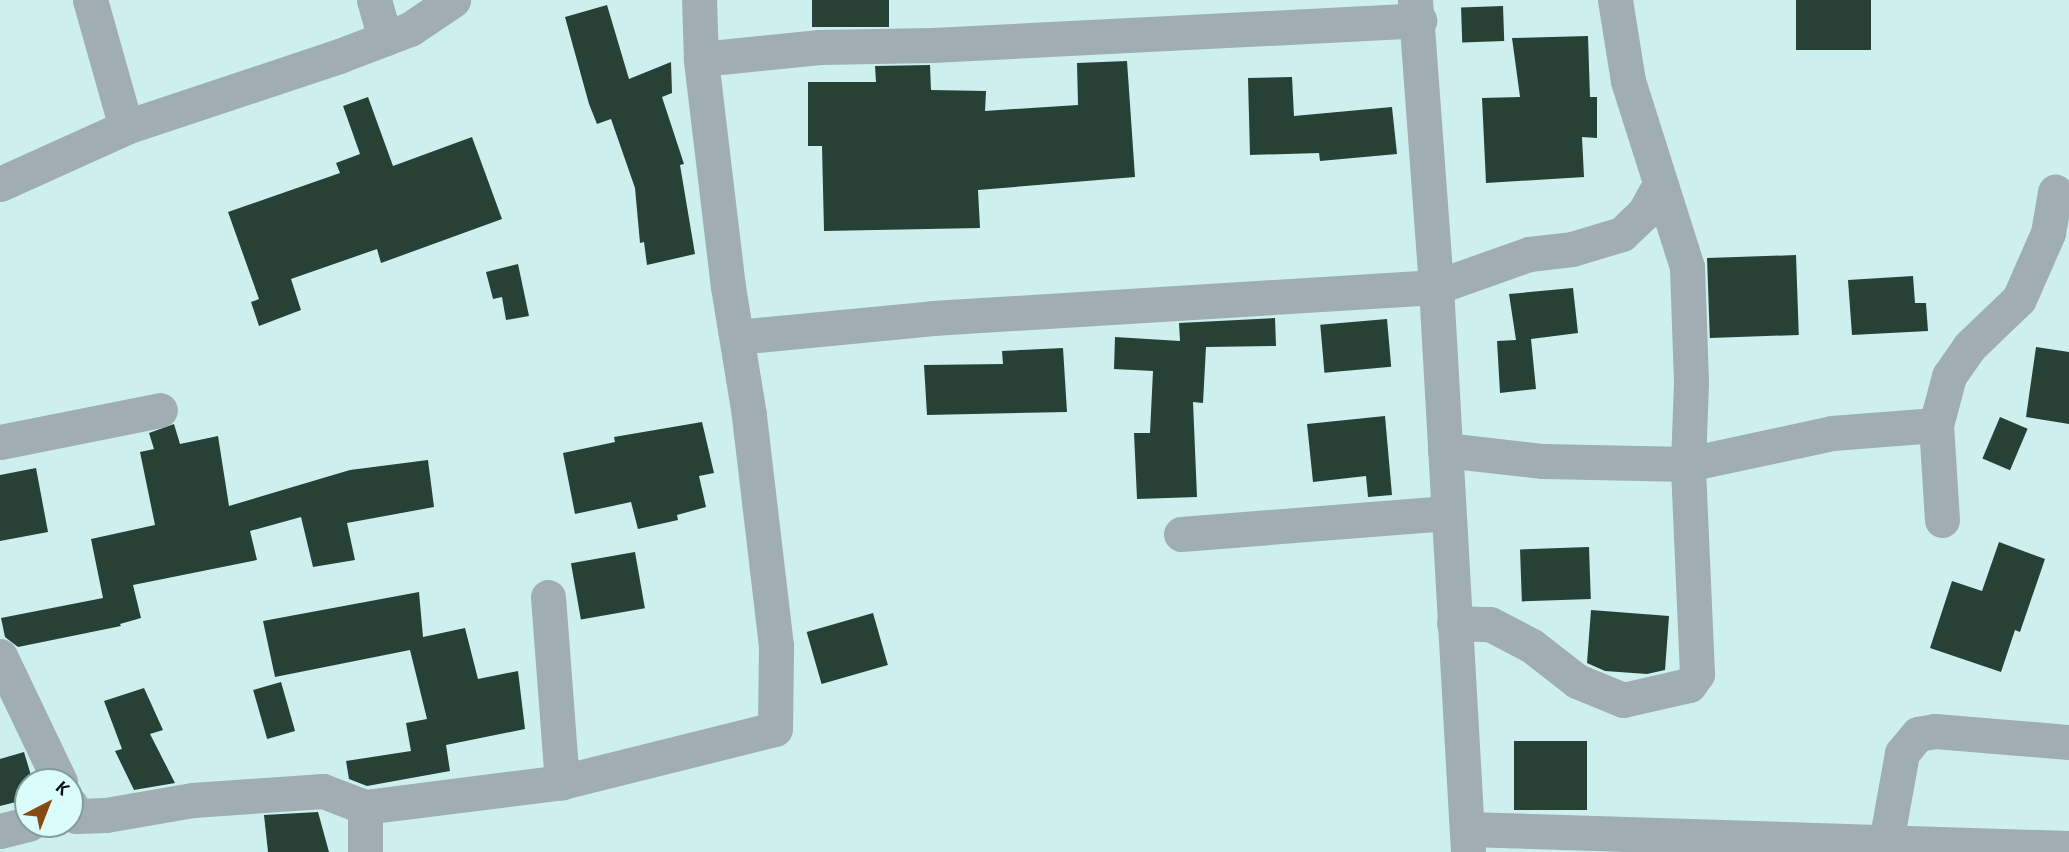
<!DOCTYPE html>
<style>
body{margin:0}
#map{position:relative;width:2069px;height:852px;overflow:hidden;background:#cdefed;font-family:"Alegreya Sans",sans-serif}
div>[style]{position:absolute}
.building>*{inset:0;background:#284136;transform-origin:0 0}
.minor>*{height:35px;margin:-17.5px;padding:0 17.5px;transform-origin:17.5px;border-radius:17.5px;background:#a0adb2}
span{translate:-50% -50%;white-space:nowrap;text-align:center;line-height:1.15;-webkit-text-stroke:7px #dafcfb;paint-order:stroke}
.north{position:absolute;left:14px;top:768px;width:70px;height:70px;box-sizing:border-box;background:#dafcfb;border:2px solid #849d9c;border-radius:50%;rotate:42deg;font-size:19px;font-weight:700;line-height:28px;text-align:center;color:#040e0e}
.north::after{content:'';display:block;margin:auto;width:24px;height:32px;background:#894a11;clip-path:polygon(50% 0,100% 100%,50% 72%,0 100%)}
</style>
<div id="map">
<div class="building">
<i style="left:812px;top:0;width:77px;height:27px"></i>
<i style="left:1796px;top:0;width:75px;height:50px"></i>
<i style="clip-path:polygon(607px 5px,629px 79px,671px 62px,672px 93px,662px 97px,684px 164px,680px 165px,695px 254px,647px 265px,644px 242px,640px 243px,635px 188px,611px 119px,597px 124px,589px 104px,565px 17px)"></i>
<i style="left:1503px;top:6px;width:35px;height:42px;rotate:88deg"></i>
<i style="clip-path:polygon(1588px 36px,1590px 97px,1597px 97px,1597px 138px,1582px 137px,1584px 177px,1486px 183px,1482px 98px,1520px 97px,1512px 38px)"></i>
<i style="clip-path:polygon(1127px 61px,1135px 177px,978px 190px,980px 228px,824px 231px,822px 146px,808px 146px,808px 82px,876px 82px,875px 66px,930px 65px,931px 90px,986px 91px,985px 111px,1078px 105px,1077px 63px)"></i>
<i style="clip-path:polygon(1292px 77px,1294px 116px,1392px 107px,1397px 154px,1320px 161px,1319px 153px,1250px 155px,1248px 78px)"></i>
<i style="clip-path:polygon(368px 97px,393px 166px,472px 137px,502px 219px,381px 263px,377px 249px,291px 279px,301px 310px,259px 326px,251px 302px,259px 299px,228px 212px,340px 173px,336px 163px,360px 154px,343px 106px)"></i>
<i style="left:1796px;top:255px;width:80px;height:89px;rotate:88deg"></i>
<i style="clip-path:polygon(518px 264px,529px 316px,506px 320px,502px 297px,493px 299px,486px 272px)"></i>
<i style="clip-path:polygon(1913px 276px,1915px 303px,1926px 303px,1928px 331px,1852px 335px,1848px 280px)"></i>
<i style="clip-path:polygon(1573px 288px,1578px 333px,1531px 339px,1536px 389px,1500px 393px,1497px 341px,1516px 340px,1509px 294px)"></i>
<i style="clip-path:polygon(1275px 318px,1276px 346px,1206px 347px,1203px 403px,1193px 402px,1197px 497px,1137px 499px,1134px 433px,1150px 433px,1153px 371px,1114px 369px,1115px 337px,1180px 341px,1179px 323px)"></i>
<i style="left:1387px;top:319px;width:48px;height:67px;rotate:85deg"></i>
<i style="clip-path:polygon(2036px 347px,2069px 352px,2069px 424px,2026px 417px)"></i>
<i style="clip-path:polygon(1063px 348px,1067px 412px,927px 415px,924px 365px,1003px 364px,1002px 351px)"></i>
<i style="clip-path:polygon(1385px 416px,1392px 495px,1368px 497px,1366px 476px,1313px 482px,1307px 424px)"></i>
<i style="left:2000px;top:417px;width:30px;height:45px;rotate:23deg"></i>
<i style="clip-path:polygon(702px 422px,714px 473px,699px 476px,706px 507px,677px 515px,678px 520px,638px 529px,631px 502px,575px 514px,563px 453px,615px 442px,614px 437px)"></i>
<i style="clip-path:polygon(174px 424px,180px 444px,218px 436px,229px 506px,350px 470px,428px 460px,434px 507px,347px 523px,355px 560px,313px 567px,301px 517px,250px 531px,257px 560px,133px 585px,141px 618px,120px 624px,121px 626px,18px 647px,5px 637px,1px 618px,103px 598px,91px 539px,155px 525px,140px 452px,154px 449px,149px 433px)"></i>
<i style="clip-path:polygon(36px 468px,48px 532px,0 541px,0 475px)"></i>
<i style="clip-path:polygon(1999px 542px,2045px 559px,2020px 632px,2015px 630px,2001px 672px,1930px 648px,1952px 581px,1982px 591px)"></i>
<i style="left:1589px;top:547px;width:52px;height:69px;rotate:88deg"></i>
<i style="left:635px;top:552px;width:57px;height:65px;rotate:80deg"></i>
<i style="clip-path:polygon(419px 592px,423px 637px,465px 628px,478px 679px,518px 671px,525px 729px,446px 745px,450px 771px,367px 786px,349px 779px,346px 761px,411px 751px,406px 723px,427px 719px,410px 650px,275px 677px,263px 621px)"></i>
<i style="clip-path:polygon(1591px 610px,1669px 616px,1665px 670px,1647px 674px,1605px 671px,1587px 663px)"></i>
<i style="left:873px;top:613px;width:54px;height:69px;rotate:74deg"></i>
<i style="left:281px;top:682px;width:51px;height:29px;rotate:74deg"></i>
<i style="clip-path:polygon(144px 688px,163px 730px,150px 734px,175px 783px,134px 790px,115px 751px,122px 749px,104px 701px)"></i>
<i style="left:1514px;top:741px;width:73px;height:69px"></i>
<i style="clip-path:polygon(24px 752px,33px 782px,28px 782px,28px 799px,0 806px,0 759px)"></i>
<i style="clip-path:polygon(318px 812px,329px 852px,268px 852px,264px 815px)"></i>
</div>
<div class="minor">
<i style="left:90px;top:0;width:132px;rotate:74.2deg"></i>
<i style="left:374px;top:0;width:40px;rotate:74deg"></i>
<i style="left:1415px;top:0;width:288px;rotate:85.8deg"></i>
<i style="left:1436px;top:287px;width:566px;rotate:86.76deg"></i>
<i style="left:701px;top:59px;width:119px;rotate:-5.8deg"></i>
<i style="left:819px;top:47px;width:113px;rotate:-1deg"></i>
<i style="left:932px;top:45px;width:488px;rotate:-2.9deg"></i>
<i style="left:0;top:184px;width:138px;rotate:-24.3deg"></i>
<i style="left:126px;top:127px;width:225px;rotate:-18.4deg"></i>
<i style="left:339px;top:56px;width:76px;rotate:-20.8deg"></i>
<i style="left:410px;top:29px;width:52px;rotate:-34deg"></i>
<i style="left:737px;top:337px;width:197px;rotate:-5.5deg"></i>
<i style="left:933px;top:318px;width:504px;rotate:-3.53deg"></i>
<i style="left:1436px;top:287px;width:99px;rotate:-19.5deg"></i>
<i style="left:1529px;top:254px;width:43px;rotate:-6.6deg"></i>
<i style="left:1572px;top:249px;width:52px;rotate:-16.7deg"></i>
<i style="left:1622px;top:234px;width:30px;rotate:-44deg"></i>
<i style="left:1644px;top:213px;width:31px;rotate:-61deg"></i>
<i style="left:0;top:442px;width:163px;rotate:-11.3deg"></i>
<i style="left:1445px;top:450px;width:99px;rotate:6.4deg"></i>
<i style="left:1543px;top:461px;width:145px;rotate:1.2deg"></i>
<i style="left:1688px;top:464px;width:147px;rotate:-12.1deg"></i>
<i style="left:1832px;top:433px;width:104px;rotate:-4.4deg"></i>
<i style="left:1942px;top:520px;width:95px;rotate:-93.6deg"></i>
<i style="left:1936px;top:425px;width:51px;rotate:-75.1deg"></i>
<i style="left:1949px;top:376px;width:35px;rotate:-55deg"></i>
<i style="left:1969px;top:347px;width:69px;rotate:-43.8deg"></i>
<i style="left:2019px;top:299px;width:72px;rotate:-66.3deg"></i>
<i style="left:2048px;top:233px;width:42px;rotate:-80.3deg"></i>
<i style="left:1181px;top:534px;width:267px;rotate:-4.5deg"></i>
<i style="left:548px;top:597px;width:186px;rotate:85.7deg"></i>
<i style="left:1454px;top:623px;width:36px;rotate:2deg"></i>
<i style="left:1490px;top:624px;width:47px;rotate:27.6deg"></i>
<i style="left:1532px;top:646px;width:57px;rotate:37.9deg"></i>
<i style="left:1577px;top:681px;width:50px;rotate:22.4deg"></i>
<i style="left:1623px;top:700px;width:68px;rotate:-12.8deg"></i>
<i style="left:1689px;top:685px;width:14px;rotate:-54deg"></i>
<i style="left:1697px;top:674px;width:210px;rotate:-92.5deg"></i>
<i style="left:1688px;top:464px;width:82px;rotate:-87.9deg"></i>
<i style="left:1691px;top:382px;width:115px;rotate:-92deg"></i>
<i style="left:1687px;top:267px;width:195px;rotate:-107.6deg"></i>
<i style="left:1628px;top:81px;width:82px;rotate:-99.1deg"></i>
<i style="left:0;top:656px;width:140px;rotate:64.5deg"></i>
<i style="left:70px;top:804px;width:13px;rotate:63deg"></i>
<i style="left:76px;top:816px;width:30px;rotate:-2deg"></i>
<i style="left:106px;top:815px;width:88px;rotate:-9.8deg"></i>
<i style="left:193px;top:800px;width:130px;rotate:-4deg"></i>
<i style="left:323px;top:791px;width:45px;rotate:20.9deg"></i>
<i style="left:365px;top:807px;width:199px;rotate:-7.2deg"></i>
<i style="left:562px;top:782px;width:219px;rotate:-14deg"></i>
<i style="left:775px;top:729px;width:83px;rotate:-89.3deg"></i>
<i style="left:776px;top:646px;width:233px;rotate:-96.7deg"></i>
<i style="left:749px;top:415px;width:130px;rotate:-99.3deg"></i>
<i style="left:728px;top:287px;width:230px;rotate:-96.8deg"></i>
<i style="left:701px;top:59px;width:59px;rotate:-91.9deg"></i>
<i style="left:365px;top:807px;width:45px;rotate:90deg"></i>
<i style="left:1467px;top:829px;width:602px;rotate:1.81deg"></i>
<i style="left:0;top:831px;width:30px;rotate:-14deg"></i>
<i style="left:1886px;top:842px;width:90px;rotate:-79.8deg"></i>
<i style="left:1902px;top:753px;width:25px;rotate:-50deg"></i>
<i style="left:1918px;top:734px;width:17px;rotate:-10deg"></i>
<i style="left:1935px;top:731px;width:134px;rotate:4.7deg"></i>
</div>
<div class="north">K</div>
</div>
